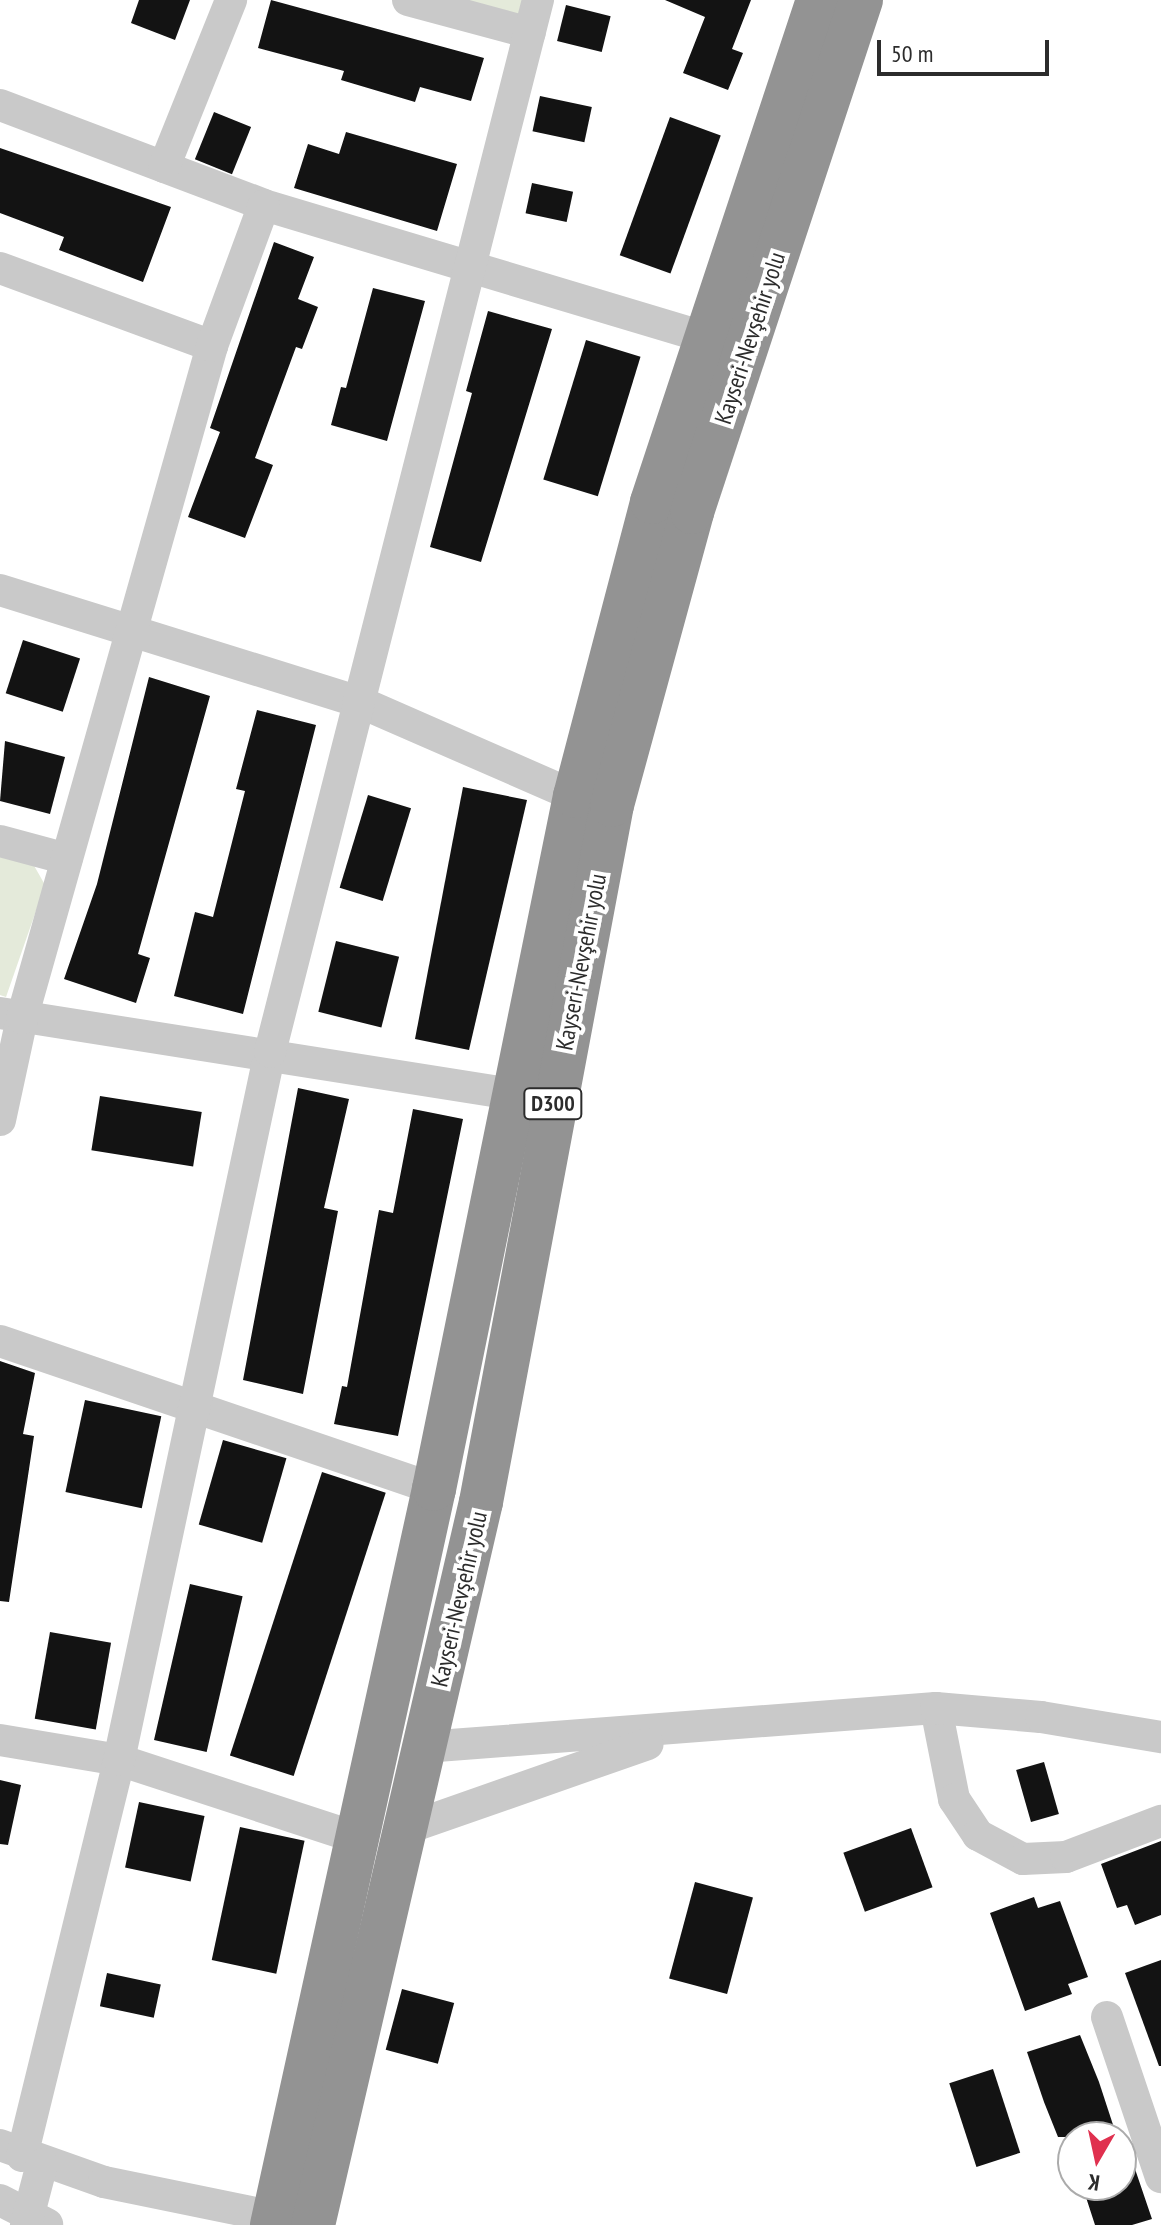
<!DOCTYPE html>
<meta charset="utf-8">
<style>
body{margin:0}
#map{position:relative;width:1161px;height:2225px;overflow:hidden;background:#fff;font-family:"PT Sans Narrow",sans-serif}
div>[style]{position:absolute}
.green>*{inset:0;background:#e4eada}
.building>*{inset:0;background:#131313;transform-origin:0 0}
.minor>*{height:32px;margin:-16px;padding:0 16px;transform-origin:16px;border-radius:16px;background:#c9c9c9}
.highway>*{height:44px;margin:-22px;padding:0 22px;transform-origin:22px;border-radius:22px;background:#939393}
span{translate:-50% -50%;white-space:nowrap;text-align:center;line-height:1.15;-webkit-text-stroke:8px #fff;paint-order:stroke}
.shield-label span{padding:2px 6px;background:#fff;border:2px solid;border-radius:6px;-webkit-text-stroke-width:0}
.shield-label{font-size:22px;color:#2c2c2c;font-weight:700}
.street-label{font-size:24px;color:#2c2c2c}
.north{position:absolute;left:1057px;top:2121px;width:80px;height:80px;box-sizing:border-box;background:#fff;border:2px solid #ababab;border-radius:50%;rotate:189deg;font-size:22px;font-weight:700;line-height:32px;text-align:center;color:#2c2c2c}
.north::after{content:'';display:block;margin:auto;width:28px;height:36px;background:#e0314f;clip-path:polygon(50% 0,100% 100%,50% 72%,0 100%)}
.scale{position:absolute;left:877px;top:40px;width:172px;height:36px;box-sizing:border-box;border:4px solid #2c2c2c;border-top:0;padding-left:10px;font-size:24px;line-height:28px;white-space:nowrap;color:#2c2c2c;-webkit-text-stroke:6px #fff;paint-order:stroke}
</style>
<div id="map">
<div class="green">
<i style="clip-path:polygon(440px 0,522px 0,518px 20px)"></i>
<i style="clip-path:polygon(0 853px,32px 862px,45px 885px,6px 997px,0 995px)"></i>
</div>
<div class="building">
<i style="clip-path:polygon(139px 0,190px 0,175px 40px,131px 23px)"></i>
<i style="clip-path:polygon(271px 0,484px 58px,471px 101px,420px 87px,415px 102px,341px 80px,344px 71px,258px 48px)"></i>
<i style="clip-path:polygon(665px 0,751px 0,732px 49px,743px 53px,728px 90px,683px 73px,705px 17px)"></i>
<i style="left:566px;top:5px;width:46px;height:37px;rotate:14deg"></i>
<i style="left:540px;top:96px;width:53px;height:36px;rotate:12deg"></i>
<i style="left:214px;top:112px;width:40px;height:51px;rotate:22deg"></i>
<i style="left:670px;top:117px;width:54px;height:147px;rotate:20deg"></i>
<i style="clip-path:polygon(346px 132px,457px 164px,437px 231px,294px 188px,308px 144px,339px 154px)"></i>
<i style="clip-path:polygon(0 148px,171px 207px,143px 282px,59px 250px,64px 237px,0 213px)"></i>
<i style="left:532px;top:183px;width:42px;height:31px;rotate:12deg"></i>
<i style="clip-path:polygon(274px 242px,314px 257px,298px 299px,318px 307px,302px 349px,296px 347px,255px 458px,273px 465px,245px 538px,188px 517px,220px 432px,210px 428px)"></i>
<i style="clip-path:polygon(373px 288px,425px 301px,387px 441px,331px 425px,341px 387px,346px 388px)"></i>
<i style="clip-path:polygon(488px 311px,552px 329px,481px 562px,430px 547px,472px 393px,466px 391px)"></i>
<i style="left:586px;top:340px;width:57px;height:146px;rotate:17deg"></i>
<i style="left:23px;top:640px;width:60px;height:56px;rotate:18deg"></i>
<i style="clip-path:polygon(149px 677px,210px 696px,138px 954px,150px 958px,136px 1003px,64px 979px,97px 884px)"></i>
<i style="clip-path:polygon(257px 710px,316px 725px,243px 1014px,174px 996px,195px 912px,213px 917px,245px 791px,236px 789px)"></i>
<i style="clip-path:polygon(5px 741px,65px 757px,50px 814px,0 801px)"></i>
<i style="clip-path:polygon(463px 787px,527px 800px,469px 1050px,415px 1039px)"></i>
<i style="left:368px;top:795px;width:45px;height:97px;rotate:17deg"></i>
<i style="left:336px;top:941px;width:65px;height:73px;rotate:14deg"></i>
<i style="clip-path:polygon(298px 1088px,349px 1099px,324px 1208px,338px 1211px,303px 1394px,243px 1380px)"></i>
<i style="left:100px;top:1096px;width:103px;height:55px;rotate:9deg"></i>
<i style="clip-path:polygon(413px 1109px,463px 1119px,398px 1436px,334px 1424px,342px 1386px,347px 1387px,379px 1210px,393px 1213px)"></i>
<i style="clip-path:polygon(0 1361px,35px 1373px,23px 1434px,34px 1436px,9px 1602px,0 1601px)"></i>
<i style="left:85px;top:1400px;width:78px;height:94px;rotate:12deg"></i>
<i style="left:223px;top:1440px;width:66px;height:88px;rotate:16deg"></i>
<i style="left:322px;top:1472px;width:67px;height:298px;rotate:18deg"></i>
<i style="left:190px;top:1584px;width:54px;height:160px;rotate:13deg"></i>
<i style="left:50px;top:1632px;width:62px;height:88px;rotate:10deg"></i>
<i style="left:1044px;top:1762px;width:54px;height:29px;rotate:74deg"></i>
<i style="clip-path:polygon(0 1780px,21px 1785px,8px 1845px,0 1844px)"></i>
<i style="left:139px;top:1802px;width:67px;height:67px;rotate:12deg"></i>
<i style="left:240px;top:1827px;width:66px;height:136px;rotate:12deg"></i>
<i style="left:911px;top:1828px;width:63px;height:72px;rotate:70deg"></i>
<i style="clip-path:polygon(1161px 1841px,1161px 1915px,1135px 1925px,1127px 1905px,1117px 1908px,1101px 1864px)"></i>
<i style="left:695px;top:1882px;width:60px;height:100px;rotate:15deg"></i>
<i style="clip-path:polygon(1034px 1897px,1038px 1908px,1060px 1901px,1088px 1977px,1068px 1984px,1072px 1994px,1025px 2011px,990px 1913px)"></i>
<i style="clip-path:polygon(1161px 1960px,1161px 2066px,1159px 2066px,1125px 1973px)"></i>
<i style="left:107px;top:1973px;width:55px;height:34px;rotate:12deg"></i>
<i style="left:402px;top:1989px;width:54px;height:63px;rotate:15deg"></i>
<i style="clip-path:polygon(1080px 2035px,1099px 2082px,1117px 2137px,1058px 2137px,1044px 2102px,1027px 2052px)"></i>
<i style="left:993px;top:2069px;width:88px;height:46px;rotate:72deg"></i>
<i style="clip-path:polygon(1135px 2169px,1152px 2219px,1132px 2225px,1095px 2225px,1082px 2185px,1121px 2185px,1121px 2174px)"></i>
</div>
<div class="minor">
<i style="left:408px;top:0;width:126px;rotate:15.1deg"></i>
<i style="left:0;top:105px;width:282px;rotate:20.7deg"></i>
<i style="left:264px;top:205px;width:463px;rotate:16.7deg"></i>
<i style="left:164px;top:167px;width:180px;rotate:-68.1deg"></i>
<i style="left:0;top:268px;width:226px;rotate:20.2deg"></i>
<i style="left:0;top:590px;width:379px;rotate:17.3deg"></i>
<i style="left:362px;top:703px;width:232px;rotate:23.6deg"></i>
<i style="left:0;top:841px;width:69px;rotate:15deg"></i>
<i style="left:0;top:1013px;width:518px;rotate:8.99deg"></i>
<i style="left:0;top:1120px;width:104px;rotate:-77.8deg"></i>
<i style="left:22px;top:1018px;width:698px;rotate:-74.21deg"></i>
<i style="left:212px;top:346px;width:150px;rotate:-69.8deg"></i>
<i style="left:0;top:1341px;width:459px;rotate:18.8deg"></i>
<i style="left:936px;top:1708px;width:93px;rotate:78.8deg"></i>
<i style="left:954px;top:1799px;width:43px;rotate:56.3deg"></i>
<i style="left:978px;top:1835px;width:51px;rotate:28.1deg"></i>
<i style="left:1023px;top:1859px;width:43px;rotate:-2.7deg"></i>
<i style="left:1066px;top:1857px;width:102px;rotate:-20.8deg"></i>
<i style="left:0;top:1740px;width:121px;rotate:9.5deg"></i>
<i style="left:119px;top:1760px;width:247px;rotate:18.1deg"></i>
<i style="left:424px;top:1747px;width:513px;rotate:-4.36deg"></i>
<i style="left:936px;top:1708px;width:105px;rotate:4.9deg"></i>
<i style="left:1041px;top:1717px;width:122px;rotate:9.5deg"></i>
<i style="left:405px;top:1829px;width:257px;rotate:-19.3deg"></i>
<i style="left:1107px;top:2017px;width:169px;rotate:71.4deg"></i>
<i style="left:0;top:2145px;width:110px;rotate:19.6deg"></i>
<i style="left:104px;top:2182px;width:174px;rotate:11.6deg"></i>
<i style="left:22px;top:2156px;width:408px;rotate:-76.2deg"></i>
<i style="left:119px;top:1760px;width:724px;rotate:-77.96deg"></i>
<i style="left:270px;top:1052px;width:1086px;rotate:-75.71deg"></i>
<i style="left:0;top:2200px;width:53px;rotate:27.1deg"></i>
<i style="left:26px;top:2225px;width:63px;rotate:-75.3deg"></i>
</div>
<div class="highway">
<i style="left:272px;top:2225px;width:754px;rotate:-77.59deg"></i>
<i style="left:434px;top:1489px;width:707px;rotate:-78.5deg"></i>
<i style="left:575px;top:796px;width:304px;rotate:-75.3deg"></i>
<i style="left:652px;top:502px;width:529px;rotate:-71.7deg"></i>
<i style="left:313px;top:2225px;width:742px;rotate:-76.92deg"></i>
<i style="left:481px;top:1502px;width:709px;rotate:-79.36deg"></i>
<i style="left:612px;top:805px;width:304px;rotate:-74.7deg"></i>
<i style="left:692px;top:512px;width:539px;rotate:-71.73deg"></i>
</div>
<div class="shield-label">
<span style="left:553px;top:1104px">D300</span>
</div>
<div class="street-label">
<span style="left:750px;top:338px;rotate:-72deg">Kayseri-Nevşehir yolu</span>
<span style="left:581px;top:962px;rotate:-79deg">Kayseri-Nevşehir yolu</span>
<span style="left:459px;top:1599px;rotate:-77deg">Kayseri-Nevşehir yolu</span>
</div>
<div class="north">K</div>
<div class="scale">50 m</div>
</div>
